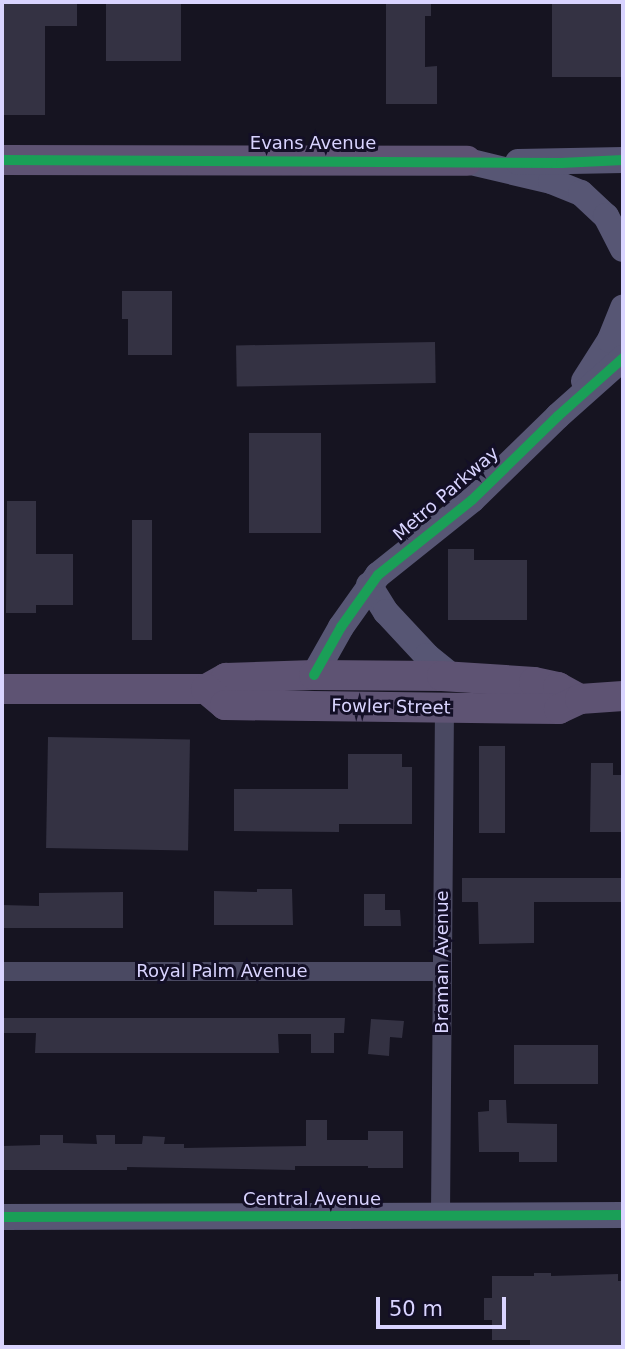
<!DOCTYPE html>
<style>
body{margin:0}
#map{position:relative;width:625px;height:1349px;overflow:hidden;background:#161421;font-family:"DejaVu Sans",sans-serif}
div>[style]{position:absolute}
.building>*{inset:0;background:#343243;transform-origin:0 0}
.street>*{height:19px;margin:-9.5px;padding:0 9.5px;transform-origin:9.5px;border-radius:9.5px;background:#4a4962}
.secondary>*{height:26px;margin:-13px;padding:0 13px;transform-origin:13px;border-radius:13px;background:#575674}
.primary>*{height:30px;margin:-15px;padding:0 15px;transform-origin:15px;border-radius:15px;background:#5e5373}
.cycleway>*{height:10px;margin:-5px;padding:0 5px;transform-origin:5px;border-radius:5px;background:#1a9f57}
span{translate:-50% -50%;white-space:nowrap;text-align:center;line-height:1.15;-webkit-text-stroke:6px #130f26;paint-order:stroke}
.street-label{font-size:18px;color:#d9d4ff}
.frame{position:absolute;inset:0;border:4px solid #d9d4ff;pointer-events:none}
.scale{position:absolute;left:376px;top:1297px;width:130px;height:32px;box-sizing:border-box;border:4px solid #d9d4ff;border-top:0;padding-left:9px;font-size:21px;line-height:24px;white-space:nowrap;color:#d9d4ff;-webkit-text-stroke:5px #130f26;paint-order:stroke}
</style>
<div id="map">
<div class="building">
<i style="clip-path:polygon(2px 2px,77px 2px,77px 26px,45px 26px,45px 115px,2px 115px)"></i>
<i style="left:106px;top:2px;width:75px;height:59px"></i>
<i style="clip-path:polygon(386px 2px,431px 2px,431px 16px,425px 16px,425px 67px,437px 66px,437px 104px,386px 104px)"></i>
<i style="left:552px;top:2px;width:71px;height:75px"></i>
<i style="clip-path:polygon(122px 291px,172px 291px,172px 355px,128px 355px,128px 319px,122px 319px)"></i>
<i style="left:435px;top:342px;width:41px;height:199px;rotate:89deg"></i>
<i style="left:249px;top:433px;width:72px;height:100px"></i>
<i style="clip-path:polygon(7px 501px,36px 501px,36px 554px,73px 554px,73px 605px,36px 605px,36px 613px,6px 613px)"></i>
<i style="left:132px;top:520px;width:20px;height:120px"></i>
<i style="clip-path:polygon(448px 549px,474px 549px,474px 560px,527px 560px,527px 620px,448px 620px)"></i>
<i style="left:48px;top:737px;width:142px;height:111px;rotate:1deg"></i>
<i style="left:479px;top:746px;width:26px;height:87px"></i>
<i style="clip-path:polygon(348px 754px,402px 754px,402px 767px,412px 767px,412px 824px,339px 824px,339px 832px,234px 831px,234px 789px,348px 789px)"></i>
<i style="clip-path:polygon(591px 763px,613px 763px,613px 775px,623px 775px,623px 832px,590px 832px)"></i>
<i style="clip-path:polygon(462px 878px,623px 878px,623px 902px,534px 902px,534px 943px,479px 944px,478px 902px,462px 902px)"></i>
<i style="clip-path:polygon(257px 889px,292px 889px,293px 925px,214px 925px,214px 891px,257px 892px)"></i>
<i style="clip-path:polygon(123px 892px,123px 928px,2px 928px,2px 905px,39px 906px,39px 893px)"></i>
<i style="clip-path:polygon(364px 894px,385px 894px,385px 910px,400px 910px,401px 926px,364px 926px)"></i>
<i style="clip-path:polygon(2px 1018px,345px 1018px,344px 1033px,334px 1033px,334px 1053px,311px 1053px,311px 1034px,278px 1034px,279px 1053px,35px 1053px,36px 1033px,2px 1033px)"></i>
<i style="clip-path:polygon(371px 1019px,404px 1021px,402px 1038px,390px 1037px,389px 1056px,368px 1054px)"></i>
<i style="left:514px;top:1045px;width:84px;height:39px"></i>
<i style="clip-path:polygon(489px 1100px,506px 1100px,507px 1123px,557px 1124px,557px 1162px,519px 1162px,519px 1152px,479px 1152px,478px 1112px,489px 1111px)"></i>
<i style="clip-path:polygon(306px 1120px,327px 1120px,327px 1140px,368px 1140px,368px 1131px,403px 1131px,403px 1168px,368px 1168px,368px 1166px,295px 1166px,295px 1170px,127px 1167px,127px 1170px,2px 1170px,2px 1146px,40px 1145px,40px 1135px,63px 1135px,63px 1143px,97px 1144px,96px 1135px,115px 1135px,115px 1144px,142px 1144px,143px 1136px,165px 1137px,164px 1144px,184px 1144px,184px 1148px,306px 1146px)"></i>
<i style="clip-path:polygon(534px 1273px,551px 1273px,551px 1276px,618px 1274px,618px 1281px,623px 1281px,623px 1347px,530px 1347px,530px 1340px,492px 1340px,492px 1320px,484px 1320px,484px 1298px,492px 1298px,492px 1276px,534px 1276px)"></i>
</div>
<div class="street">
<i style="left:2px;top:971px;width:439px"></i>
<i style="left:440px;top:1215px;width:506px;rotate:-89.55deg"></i>
</div>
<div class="secondary">
<i style="left:467px;top:161px;width:86px;rotate:13.4deg"></i>
<i style="left:551px;top:181px;width:32px;rotate:22deg"></i>
<i style="left:581px;top:193px;width:34px;rotate:43deg"></i>
<i style="left:606px;top:216px;width:37px;rotate:63deg"></i>
<i style="left:518px;top:162px;width:105px;rotate:-1.1deg"></i>
<i style="left:584px;top:381px;width:49px;rotate:-57.6deg"></i>
<i style="left:610px;top:340px;width:35px;rotate:-68deg"></i>
<i style="left:369px;top:585px;width:32px;rotate:58deg"></i>
<i style="left:386px;top:612px;width:60px;rotate:47deg"></i>
<i style="left:427px;top:656px;width:33px;rotate:39deg"></i>
<i style="left:314px;top:675px;width:55px;rotate:-60.6deg"></i>
<i style="left:341px;top:627px;width:64px;rotate:-54.6deg"></i>
<i style="left:378px;top:575px;width:120px;rotate:-38.6deg"></i>
<i style="left:472px;top:500px;width:120px;rotate:-44.3deg"></i>
<i style="left:558px;top:416px;width:87px;rotate:-41.7deg"></i>
<i style="left:2px;top:1217px;width:621px;rotate:-0.18deg"></i>
</div>
<div class="primary">
<i style="left:2px;top:160px;width:465px;rotate:0.1deg"></i>
<i style="left:2px;top:689px;width:204px"></i>
<i style="left:206px;top:689px;width:23px;rotate:-29deg"></i>
<i style="left:226px;top:678px;width:88px;rotate:-2deg"></i>
<i style="left:314px;top:675px;width:128px;rotate:0.4deg"></i>
<i style="left:442px;top:676px;width:92px;rotate:3.7deg"></i>
<i style="left:534px;top:682px;width:25px;rotate:12deg"></i>
<i style="left:558px;top:687px;width:25px;rotate:29deg"></i>
<i style="left:206px;top:689px;width:25px;rotate:40deg"></i>
<i style="left:225px;top:705px;width:334px;rotate:0.7deg"></i>
<i style="left:559px;top:709px;width:23px;rotate:-25deg"></i>
<i style="left:580px;top:699px;width:43px;rotate:-4deg"></i>
</div>
<div class="cycleway">
<i style="left:2px;top:160px;width:559px;rotate:0.31deg"></i>
<i style="left:561px;top:163px;width:62px;rotate:-2.8deg"></i>
<i style="left:314px;top:675px;width:55px;rotate:-60.6deg"></i>
<i style="left:341px;top:627px;width:64px;rotate:-54.6deg"></i>
<i style="left:378px;top:575px;width:120px;rotate:-38.6deg"></i>
<i style="left:472px;top:500px;width:120px;rotate:-44.3deg"></i>
<i style="left:558px;top:416px;width:87px;rotate:-41.7deg"></i>
<i style="left:2px;top:1217px;width:621px;rotate:-0.18deg"></i>
</div>
<div class="street-label">
<span style="left:313px;top:143px">Evans Avenue</span>
<span style="left:446px;top:494px;rotate:-41deg">Metro Parkway</span>
<span style="left:391px;top:707px;rotate:1deg">Fowler Street</span>
<span style="left:442px;top:962px;rotate:-90deg">Braman Avenue</span>
<span style="left:222px;top:971px">Royal Palm Avenue</span>
<span style="left:312px;top:1199px">Central Avenue</span>
</div>
<div class="frame"></div>
<div class="scale">50 m</div>
</div>
